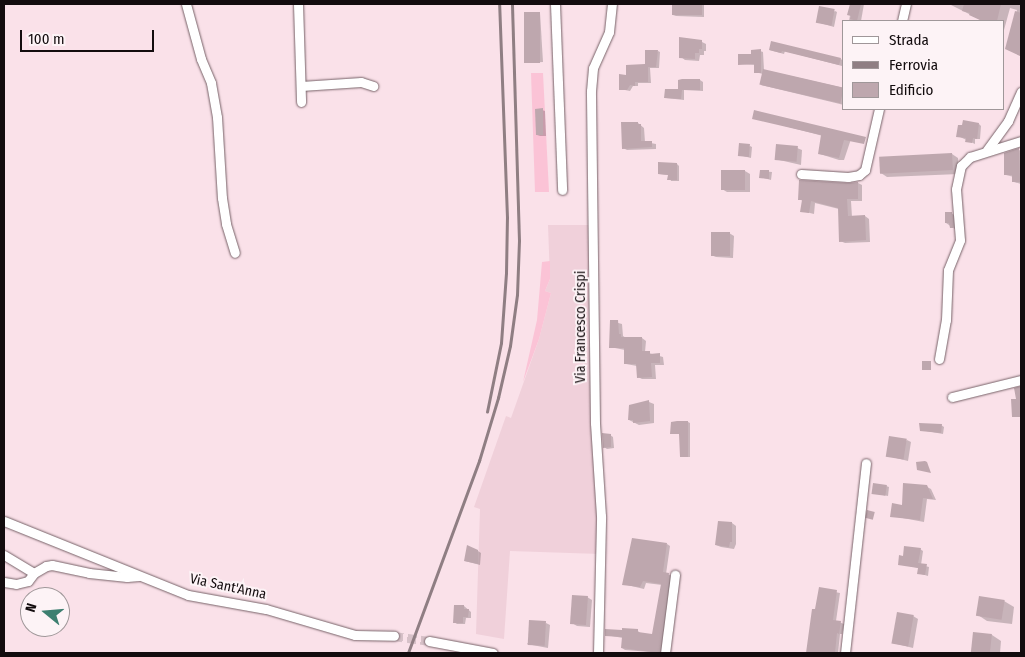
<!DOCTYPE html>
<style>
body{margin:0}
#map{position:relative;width:1025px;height:657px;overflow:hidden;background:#fae1e9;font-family:"Fira Sans Condensed",sans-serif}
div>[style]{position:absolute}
.built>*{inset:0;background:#f0d0da}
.green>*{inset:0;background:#fbc3d6}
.shadow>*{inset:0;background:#0003}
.building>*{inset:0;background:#bea7ae;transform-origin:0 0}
.street-tunnel>*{height:9px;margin-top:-4.5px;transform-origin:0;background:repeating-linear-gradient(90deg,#d7c1c8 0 9px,transparent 0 13.5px)}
.roads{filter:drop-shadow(0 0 1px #776268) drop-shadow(0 0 1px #776268)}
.street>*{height:9px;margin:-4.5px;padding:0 4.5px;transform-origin:4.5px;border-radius:4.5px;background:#fff}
.rail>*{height:2.5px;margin:-1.25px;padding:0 1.25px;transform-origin:1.25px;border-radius:1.25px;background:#8f7e83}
span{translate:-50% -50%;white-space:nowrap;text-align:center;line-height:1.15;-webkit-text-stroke:4px #fdf3f6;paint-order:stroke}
.street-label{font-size:14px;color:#130c0e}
.frame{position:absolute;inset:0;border:5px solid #130c0e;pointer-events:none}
.legend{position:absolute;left:842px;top:20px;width:162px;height:90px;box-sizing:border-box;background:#fdf3f6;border:1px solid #9f9799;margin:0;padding:6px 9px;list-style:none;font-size:15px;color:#130c0e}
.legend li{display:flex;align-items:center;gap:10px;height:25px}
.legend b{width:25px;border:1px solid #9f9799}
.north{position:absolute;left:20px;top:587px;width:50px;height:50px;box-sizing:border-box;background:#fdf3f6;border:1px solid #9f9799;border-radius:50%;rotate:287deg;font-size:14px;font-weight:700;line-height:20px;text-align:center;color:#130c0e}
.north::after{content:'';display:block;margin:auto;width:18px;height:22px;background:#3d7f70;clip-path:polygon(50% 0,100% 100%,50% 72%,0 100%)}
.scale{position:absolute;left:20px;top:30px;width:134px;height:22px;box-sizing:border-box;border:2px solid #130c0e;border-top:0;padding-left:6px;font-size:15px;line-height:18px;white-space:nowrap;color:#130c0e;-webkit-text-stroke:4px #fdf3f6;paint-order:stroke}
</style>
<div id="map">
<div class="built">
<i style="clip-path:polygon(548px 225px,593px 225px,600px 554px,510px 551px,504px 639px,476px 634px,480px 509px,474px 507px,506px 416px,511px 418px,539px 339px,551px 293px,545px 291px,550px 279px)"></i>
</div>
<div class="green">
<i style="clip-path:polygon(531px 73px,543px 73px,549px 192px,535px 192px)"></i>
<i style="clip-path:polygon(550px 261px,550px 279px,545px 291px,551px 293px,539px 339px,523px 382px,537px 320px,542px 262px)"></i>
</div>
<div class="shadow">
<i style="clip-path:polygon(673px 4px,704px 4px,704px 17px,676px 16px,673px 15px)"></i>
<i style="clip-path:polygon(852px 4px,864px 4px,861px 21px,849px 21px)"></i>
<i style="clip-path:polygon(949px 4px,1021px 4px,1021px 56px,1006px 48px,1017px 10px,1010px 8px,1004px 30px,1004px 21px,983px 21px)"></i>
<i style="clip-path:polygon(835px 11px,837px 12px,834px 27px,817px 22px)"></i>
<i style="clip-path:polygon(540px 13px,543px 62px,527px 63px,526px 62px)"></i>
<i style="clip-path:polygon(702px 42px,706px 44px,706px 51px,704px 51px,704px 55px,700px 55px,699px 61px,685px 60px,681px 57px)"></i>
<i style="clip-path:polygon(772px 42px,840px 59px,843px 60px,842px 66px,785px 51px,784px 54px,773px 51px,770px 50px)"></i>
<i style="clip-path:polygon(658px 51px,660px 52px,659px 68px,650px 68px,651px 83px,638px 83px,638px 86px,633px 86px,630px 91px,620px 89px,627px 76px,646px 65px)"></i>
<i style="clip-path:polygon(760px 51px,763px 52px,764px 70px,844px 88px,844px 105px,761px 85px,763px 74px,755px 72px,755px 65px,739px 64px)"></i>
<i style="clip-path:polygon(700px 80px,703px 82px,703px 91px,684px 90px,684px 100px,666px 98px)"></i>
<i style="clip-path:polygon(542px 110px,545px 111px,546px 136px,540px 136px,537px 135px)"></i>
<i style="clip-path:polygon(754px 118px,852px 136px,844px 160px,839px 160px,820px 154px,823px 136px)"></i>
<i style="clip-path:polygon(638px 123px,644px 128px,645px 142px,656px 144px,656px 149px,627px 150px,623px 148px)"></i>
<i style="clip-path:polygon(979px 124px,981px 126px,980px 139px,975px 139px,975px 144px,958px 136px)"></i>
<i style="clip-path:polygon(750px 146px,752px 147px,751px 158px,739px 155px)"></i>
<i style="clip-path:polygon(797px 148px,802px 150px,801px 165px,775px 159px)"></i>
<i style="clip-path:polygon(1019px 150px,1021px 151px,1021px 184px,1014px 182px,1014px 177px,1006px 175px)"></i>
<i style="clip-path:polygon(952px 154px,958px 158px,959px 174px,887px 177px,881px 173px)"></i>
<i style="clip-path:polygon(677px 164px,679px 166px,679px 181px,671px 181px,669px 175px,659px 174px)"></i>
<i style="clip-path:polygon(745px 171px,750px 174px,750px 192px,727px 192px,722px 189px)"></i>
<i style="clip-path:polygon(761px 171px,772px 172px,771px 180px,760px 177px)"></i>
<i style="clip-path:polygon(858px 183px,862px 185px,862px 201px,851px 201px,852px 217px,865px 216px,869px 219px,870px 242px,845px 243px,840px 241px,839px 209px,815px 203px,814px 214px,802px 211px,803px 201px,799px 199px)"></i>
<i style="clip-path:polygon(951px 213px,954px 215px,955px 229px,946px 223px)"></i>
<i style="clip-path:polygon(729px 233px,734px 236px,733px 258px,716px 257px,711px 255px)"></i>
<i style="clip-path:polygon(611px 321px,622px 324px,623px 336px,626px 338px,642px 338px,646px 341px,645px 352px,663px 357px,664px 365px,655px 365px,656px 379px,642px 379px,638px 377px,637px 366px,626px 364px,625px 350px,610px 347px)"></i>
<i style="clip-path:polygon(649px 402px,654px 404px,654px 423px,639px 425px,629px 420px)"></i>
<i style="clip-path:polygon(688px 422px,690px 423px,690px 457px,683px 457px,681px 456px,681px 434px,671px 433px)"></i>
<i style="clip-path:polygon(941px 425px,944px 427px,943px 434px,921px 430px)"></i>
<i style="clip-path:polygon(610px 435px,613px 437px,614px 448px,607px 449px,604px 447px)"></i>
<i style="clip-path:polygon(907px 440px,911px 442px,908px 461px,888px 456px)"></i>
<i style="clip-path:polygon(886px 486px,889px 487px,888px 496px,873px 493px)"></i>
<i style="clip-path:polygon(927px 487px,931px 489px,936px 500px,927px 499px,924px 522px,892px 516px)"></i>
<i style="clip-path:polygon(732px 523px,736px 526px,736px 544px,734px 549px,721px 547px,716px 545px)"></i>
<i style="clip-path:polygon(667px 544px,670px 546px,666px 574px,673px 576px,663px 653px,625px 650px,622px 648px,623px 638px,606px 635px,637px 630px,641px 634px,653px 635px,662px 585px,646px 583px,644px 589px,623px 584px)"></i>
<i style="clip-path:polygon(920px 549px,923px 551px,921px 565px,929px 567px,928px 576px,918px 573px,919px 568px,899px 564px,904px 557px)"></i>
<i style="clip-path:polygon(478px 551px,481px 553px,480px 565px,465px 561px)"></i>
<i style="clip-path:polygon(820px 589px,840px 593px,836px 621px,844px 624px,842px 634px,840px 634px,838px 653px,807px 653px)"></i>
<i style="clip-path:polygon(587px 597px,592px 600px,590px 627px,577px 626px,572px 623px)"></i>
<i style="clip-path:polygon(1004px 601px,1014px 607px,1012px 624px,987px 621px,978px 615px)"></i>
<i style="clip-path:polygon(464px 606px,471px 612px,471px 618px,466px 618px,465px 624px,457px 624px,454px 622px)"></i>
<i style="clip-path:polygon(913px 616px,918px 619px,913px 648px,893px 643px)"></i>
<i style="clip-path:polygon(546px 623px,550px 625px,548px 648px,527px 644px)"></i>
<i style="clip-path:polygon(974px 633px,992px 635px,1001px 641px,1000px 653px,972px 653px)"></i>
</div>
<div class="building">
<i style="left:672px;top:4px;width:30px;height:11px"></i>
<i style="clip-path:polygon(850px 4px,861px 4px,857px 21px,850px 19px,851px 16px,847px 15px)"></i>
<i style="clip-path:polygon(964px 4px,1001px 4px,997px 21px,982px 21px,969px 15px,970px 13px,962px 11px)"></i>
<i style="left:819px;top:6px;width:16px;height:17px;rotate:11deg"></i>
<i style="clip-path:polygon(1015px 11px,1021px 13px,1020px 56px,1005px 49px)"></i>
<i style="left:524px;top:12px;width:16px;height:51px"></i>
<i style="clip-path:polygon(679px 37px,702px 40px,702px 49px,699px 49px,699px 53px,695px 53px,695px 59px,679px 58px)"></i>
<i style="clip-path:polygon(771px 41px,841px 58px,839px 65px,782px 51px,781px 53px,769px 50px)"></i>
<i style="clip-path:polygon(761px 49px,761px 73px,754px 73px,754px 64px,738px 65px,738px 54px,751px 54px,751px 50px)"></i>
<i style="clip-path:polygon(645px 50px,658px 50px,656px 67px,648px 67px,648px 82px,635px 82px,635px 86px,630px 85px,627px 90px,619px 90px,619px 74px,626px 75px,626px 65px,645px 64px)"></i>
<i style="left:763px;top:69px;width:83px;height:16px;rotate:13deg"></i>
<i style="clip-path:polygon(682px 79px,700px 79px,700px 90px,682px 90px,681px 99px,664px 98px,665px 89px,678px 89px,678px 80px)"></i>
<i style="clip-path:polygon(543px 108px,543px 135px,536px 135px,535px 109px)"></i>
<i style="clip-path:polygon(754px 110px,866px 137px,864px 144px,844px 140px,839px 158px,818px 154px,821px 135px,752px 119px)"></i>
<i style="clip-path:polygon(963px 120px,979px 123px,977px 139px,973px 138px,972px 143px,965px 142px,966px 138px,956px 137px,958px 125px,962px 125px)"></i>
<i style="clip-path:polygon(621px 122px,638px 122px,638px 124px,641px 124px,641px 141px,652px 141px,652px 147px,622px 149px)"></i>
<i style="left:739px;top:143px;width:11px;height:13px;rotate:5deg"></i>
<i style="left:776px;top:144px;width:22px;height:16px;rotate:5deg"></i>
<i style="clip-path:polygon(1019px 148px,1020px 182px,1012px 182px,1012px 175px,1004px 175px,1004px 153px)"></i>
<i style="left:952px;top:153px;width:17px;height:73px;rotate:87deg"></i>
<i style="clip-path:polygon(658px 162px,677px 163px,677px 180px,667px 180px,668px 175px,658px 174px)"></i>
<i style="left:721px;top:170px;width:24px;height:20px"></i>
<i style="clip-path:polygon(760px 170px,769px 170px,769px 179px,759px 178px)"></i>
<i style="clip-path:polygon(799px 180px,848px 183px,858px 182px,858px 199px,847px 199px,848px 216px,865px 215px,866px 240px,839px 242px,838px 208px,811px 201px,809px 213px,800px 212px,802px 200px,798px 200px)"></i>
<i style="clip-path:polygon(945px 212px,952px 212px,953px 228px,950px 228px,949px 223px,945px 223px)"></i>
<i style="left:711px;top:232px;width:19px;height:24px"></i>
<i style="clip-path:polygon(610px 320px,618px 320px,619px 334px,621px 334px,621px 337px,642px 337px,642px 351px,650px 351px,650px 354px,660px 353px,660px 363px,651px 363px,652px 377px,637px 378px,636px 364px,624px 364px,624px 348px,609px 348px)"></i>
<i style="left:922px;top:361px;width:9px;height:9px"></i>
<i style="clip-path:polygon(1021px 386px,1021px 417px,1012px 417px,1011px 399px,1016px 399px,1014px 388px)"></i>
<i style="clip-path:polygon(649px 400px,650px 421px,633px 423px,633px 420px,628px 420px,629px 405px)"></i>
<i style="clip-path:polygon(677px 421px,688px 421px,688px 457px,680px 457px,679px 434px,670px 434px,671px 422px)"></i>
<i style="clip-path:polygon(919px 423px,942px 424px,941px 433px,920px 431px)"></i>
<i style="clip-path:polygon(602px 433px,611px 434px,611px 447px,603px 448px)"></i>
<i style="left:889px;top:436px;width:18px;height:21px;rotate:9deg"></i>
<i style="clip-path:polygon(925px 461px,927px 462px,931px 473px,917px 470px,916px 462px)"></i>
<i style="left:873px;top:483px;width:14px;height:11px;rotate:8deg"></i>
<i style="clip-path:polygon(903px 483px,927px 485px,933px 499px,923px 498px,920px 520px,890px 517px,892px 503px,902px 505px)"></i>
<i style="left:867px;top:510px;width:8px;height:8px;rotate:14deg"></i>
<i style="clip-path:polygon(718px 521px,732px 522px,732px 542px,730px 542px,729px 547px,715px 545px)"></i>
<i style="clip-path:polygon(632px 538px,667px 543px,663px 572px,669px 573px,659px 653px,621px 648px,622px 637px,605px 636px,605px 629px,622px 630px,622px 628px,638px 629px,638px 632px,652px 634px,661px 584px,643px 581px,640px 587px,622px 585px)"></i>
<i style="clip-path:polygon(467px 545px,478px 550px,478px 564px,464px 561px)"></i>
<i style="clip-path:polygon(904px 546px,921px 548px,918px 563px,927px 564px,925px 575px,917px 574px,918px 568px,898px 565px,899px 555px,903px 556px)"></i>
<i style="clip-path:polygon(819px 587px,837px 590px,833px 620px,841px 621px,839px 634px,837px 633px,835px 653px,806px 653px,812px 609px,815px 609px)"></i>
<i style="left:572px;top:595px;width:16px;height:29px;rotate:4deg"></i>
<i style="left:979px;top:596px;width:26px;height:20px;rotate:9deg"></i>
<i style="clip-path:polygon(454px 605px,464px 605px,464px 609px,469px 609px,468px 617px,463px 617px,463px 623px,453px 623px)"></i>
<i style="left:897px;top:612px;width:17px;height:32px;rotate:10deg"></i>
<i style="left:529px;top:620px;width:17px;height:25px;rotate:3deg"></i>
<i style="left:973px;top:632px;width:19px;height:21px;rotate:6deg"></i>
</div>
<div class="street-tunnel">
<i style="left:394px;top:636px;width:35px;rotate:8deg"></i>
</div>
<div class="roads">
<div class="street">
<i style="left:186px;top:4px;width:57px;rotate:74.7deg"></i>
<i style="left:201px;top:59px;width:26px;rotate:67deg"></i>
<i style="left:211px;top:83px;width:35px;rotate:80deg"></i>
<i style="left:217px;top:117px;width:81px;rotate:86.5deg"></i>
<i style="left:222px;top:198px;width:26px;rotate:81deg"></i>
<i style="left:226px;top:224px;width:30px;rotate:73deg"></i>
<i style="left:298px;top:4px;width:98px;rotate:88.2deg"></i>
<i style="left:555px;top:4px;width:186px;rotate:87.8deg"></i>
<i style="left:902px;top:21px;width:17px;rotate:-77deg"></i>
<i style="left:301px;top:86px;width:60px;rotate:-3.8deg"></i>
<i style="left:361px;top:82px;width:13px;rotate:18deg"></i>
<i style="left:987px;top:150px;width:36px;rotate:-54deg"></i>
<i style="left:1008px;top:121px;width:32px;rotate:-66deg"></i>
<i style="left:801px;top:174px;width:47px;rotate:3.7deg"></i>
<i style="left:848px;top:177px;width:11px;rotate:-10deg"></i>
<i style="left:859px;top:175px;width:8px;rotate:-40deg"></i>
<i style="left:865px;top:170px;width:63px;rotate:-77.1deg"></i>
<i style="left:939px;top:359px;width:40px;rotate:-80deg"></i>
<i style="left:946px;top:320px;width:50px;rotate:-87.7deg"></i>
<i style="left:948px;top:270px;width:32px;rotate:-68deg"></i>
<i style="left:960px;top:240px;width:51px;rotate:-94.5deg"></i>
<i style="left:956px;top:189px;width:24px;rotate:-78deg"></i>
<i style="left:961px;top:166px;width:13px;rotate:-45deg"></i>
<i style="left:970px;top:157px;width:53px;rotate:-17.4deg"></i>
<i style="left:952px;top:397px;width:71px;rotate:-13.8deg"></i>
<i style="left:4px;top:521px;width:198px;rotate:21.9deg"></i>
<i style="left:188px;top:595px;width:79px;rotate:10.2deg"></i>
<i style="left:266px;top:609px;width:93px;rotate:16.3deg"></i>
<i style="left:355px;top:635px;width:39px;rotate:1deg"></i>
<i style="left:4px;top:555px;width:35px;rotate:31deg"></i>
<i style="left:34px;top:573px;width:14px;rotate:-30deg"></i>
<i style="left:46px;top:566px;width:6px;rotate:-9deg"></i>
<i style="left:52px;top:565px;width:38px;rotate:12deg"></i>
<i style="left:89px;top:573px;width:38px;rotate:6deg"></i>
<i style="left:127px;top:577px;width:12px;rotate:-5deg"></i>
<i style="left:4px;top:582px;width:12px;rotate:9deg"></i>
<i style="left:16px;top:584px;width:12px;rotate:-14deg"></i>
<i style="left:28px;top:581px;width:10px;rotate:-53deg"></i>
<i style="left:429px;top:641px;width:65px;rotate:10.6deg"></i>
<i style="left:598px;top:653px;width:137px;rotate:-88.7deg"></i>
<i style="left:601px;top:516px;width:93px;rotate:-93.7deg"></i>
<i style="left:595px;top:423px;width:332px;rotate:-90.7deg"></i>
<i style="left:591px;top:91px;width:23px;rotate:-85deg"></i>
<i style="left:593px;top:68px;width:39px;rotate:-66deg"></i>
<i style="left:609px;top:32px;width:28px;rotate:-84deg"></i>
<i style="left:665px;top:653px;width:79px;rotate:-82.7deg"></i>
<i style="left:845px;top:653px;width:191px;rotate:-83.7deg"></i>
</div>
</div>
<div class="rail">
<i style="left:487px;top:412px;width:70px;rotate:-78.5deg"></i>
<i style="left:501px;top:343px;width:70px;rotate:-85.9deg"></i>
<i style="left:506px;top:273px;width:55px;rotate:-89deg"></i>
<i style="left:507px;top:218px;width:214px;rotate:-92.1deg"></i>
<i style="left:408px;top:653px;width:205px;rotate:-69.7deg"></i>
<i style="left:479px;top:461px;width:66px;rotate:-73.2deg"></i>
<i style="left:498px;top:398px;width:53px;rotate:-77deg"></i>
<i style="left:510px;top:346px;width:51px;rotate:-82.2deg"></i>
<i style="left:517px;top:295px;width:54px;rotate:-87.9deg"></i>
<i style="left:519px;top:241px;width:237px;rotate:-91.7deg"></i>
</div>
<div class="street-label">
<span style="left:581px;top:327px;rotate:-90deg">Via Francesco Crispi</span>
<span style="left:228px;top:587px;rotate:12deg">Via Sant'Anna</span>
</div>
<div class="frame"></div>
<ul class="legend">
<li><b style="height:6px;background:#fff"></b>Strada</li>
<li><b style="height:6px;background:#8f7e83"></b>Ferrovia</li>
<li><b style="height:14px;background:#bea7ae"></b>Edificio</li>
</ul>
<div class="north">N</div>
<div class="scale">100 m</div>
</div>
